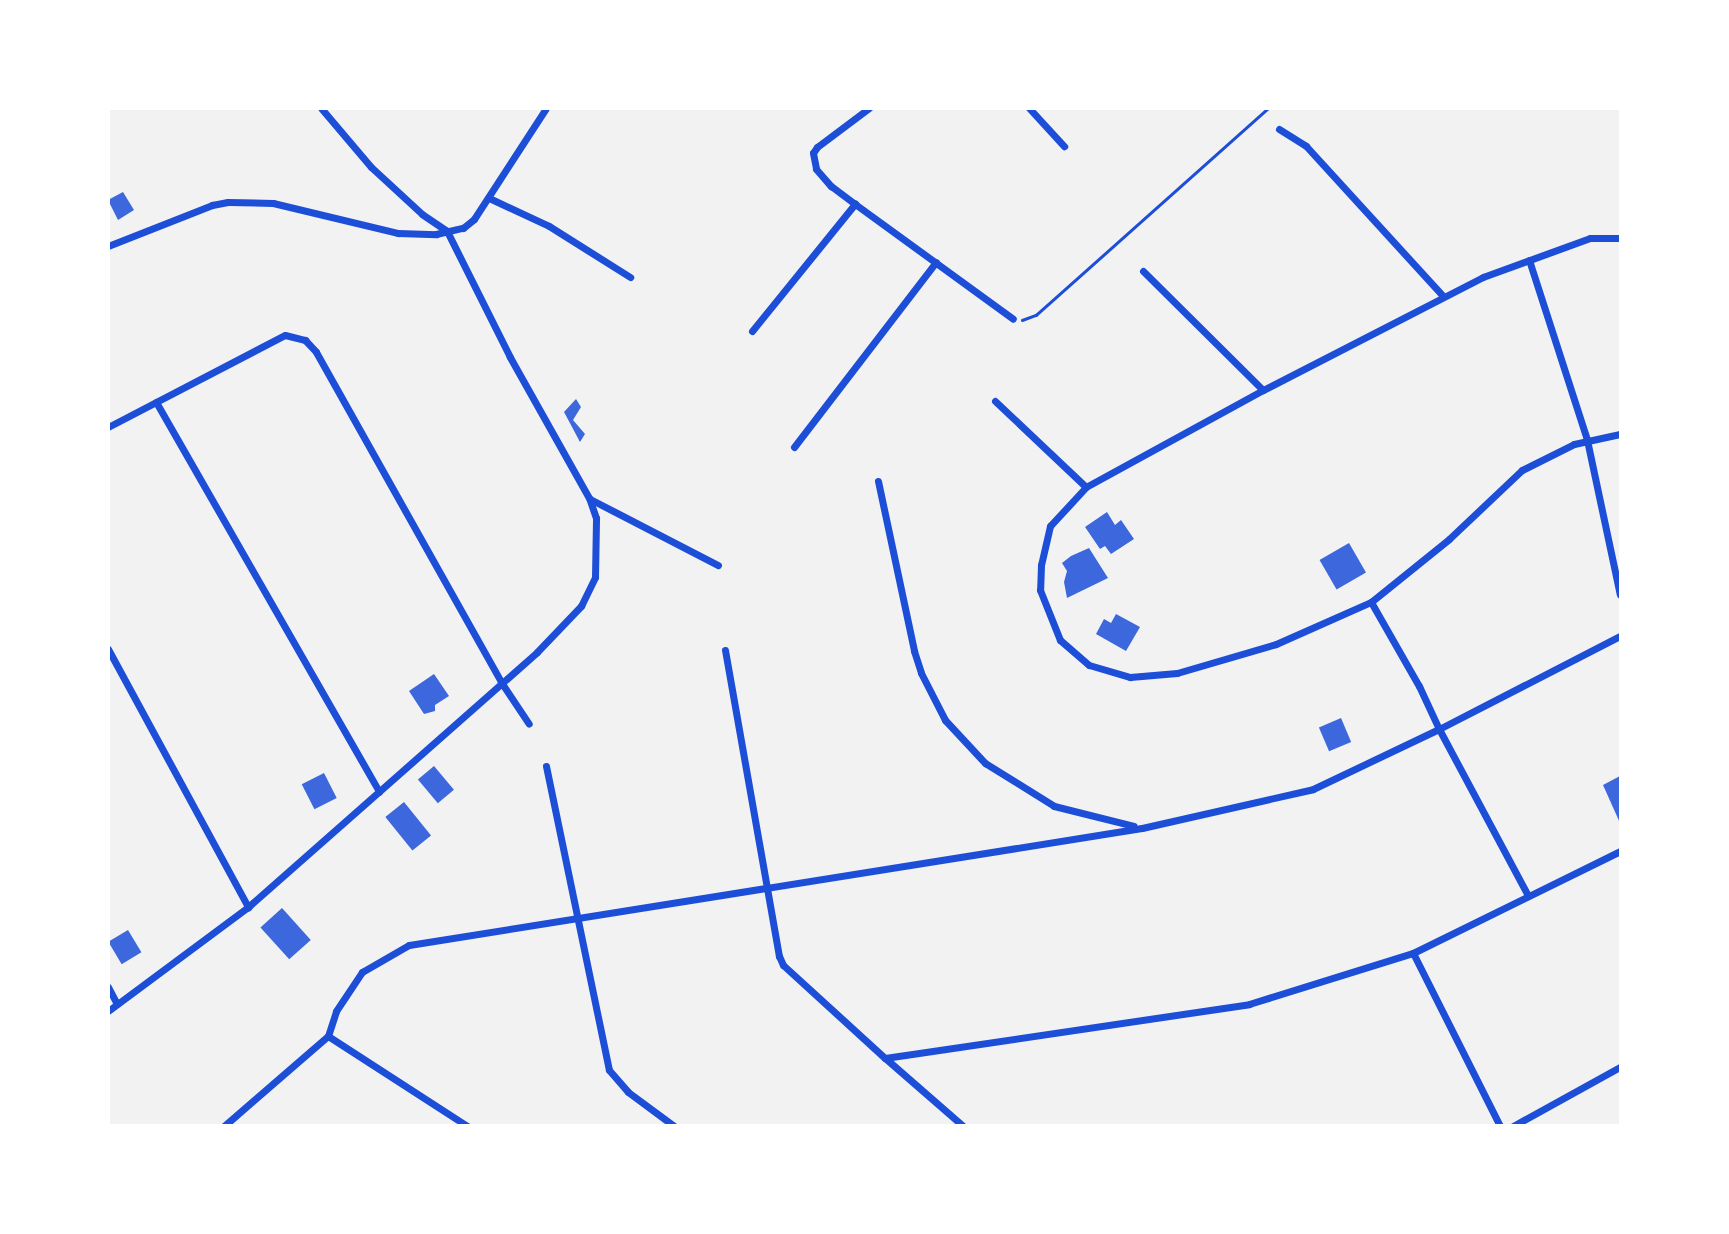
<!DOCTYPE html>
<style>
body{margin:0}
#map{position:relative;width:1729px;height:1234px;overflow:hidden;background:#f2f2f2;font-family:"Work Sans",sans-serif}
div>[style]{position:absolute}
.building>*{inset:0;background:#3d67dc;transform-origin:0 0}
.path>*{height:2.5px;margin:-1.25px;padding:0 1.25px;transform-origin:1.25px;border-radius:1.25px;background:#1d4ed8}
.minor>*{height:7px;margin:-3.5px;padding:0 3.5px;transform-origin:3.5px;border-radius:3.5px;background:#1d4ed8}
span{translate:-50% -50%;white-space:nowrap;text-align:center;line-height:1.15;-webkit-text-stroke:7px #fff;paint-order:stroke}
.frame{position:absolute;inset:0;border:110px solid #fff;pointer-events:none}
</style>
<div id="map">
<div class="building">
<i style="clip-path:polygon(123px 192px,134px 210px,118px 220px,108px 200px)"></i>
<i style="clip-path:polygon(576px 399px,581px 407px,573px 420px,585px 434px,580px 442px,564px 412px)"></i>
<i style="clip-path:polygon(1107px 512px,1115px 525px,1121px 520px,1134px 539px,1111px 554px,1105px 546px,1100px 549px,1085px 527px)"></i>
<i style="left:1349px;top:543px;width:34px;height:34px;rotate:60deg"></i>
<i style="clip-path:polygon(1089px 548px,1108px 578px,1067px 598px,1064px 582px,1067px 571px,1062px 563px,1071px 556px)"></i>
<i style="clip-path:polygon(1116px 614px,1140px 627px,1126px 651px,1096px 634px,1104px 619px,1111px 623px)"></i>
<i style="clip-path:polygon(434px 674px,449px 696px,435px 705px,435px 711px,424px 714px,409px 691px)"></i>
<i style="left:1341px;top:718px;width:26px;height:24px;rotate:67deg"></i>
<i style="left:434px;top:766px;width:31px;height:21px;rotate:50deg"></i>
<i style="left:324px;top:773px;width:28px;height:25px;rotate:63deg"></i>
<i style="clip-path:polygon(1620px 776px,1620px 823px,1603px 785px)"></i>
<i style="left:404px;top:802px;width:43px;height:24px;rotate:51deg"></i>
<i style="left:282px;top:908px;width:43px;height:29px;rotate:48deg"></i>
<i style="left:128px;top:930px;width:26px;height:23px;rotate:59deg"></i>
</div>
<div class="path">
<i style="left:1022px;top:320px;width:15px;rotate:-20deg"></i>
<i style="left:1036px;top:315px;width:311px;rotate:-41.7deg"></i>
</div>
<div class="minor">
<i style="left:869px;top:108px;width:65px;rotate:143.1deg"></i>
<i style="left:817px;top:147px;width:7px;rotate:124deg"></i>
<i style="left:813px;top:153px;width:16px;rotate:79deg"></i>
<i style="left:816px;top:169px;width:23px;rotate:49deg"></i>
<i style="left:831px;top:186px;width:30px;rotate:37deg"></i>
<i style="left:855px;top:204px;width:195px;rotate:36deg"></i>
<i style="left:1029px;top:108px;width:52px;rotate:47.4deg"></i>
<i style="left:1279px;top:129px;width:32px;rotate:32deg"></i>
<i style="left:1306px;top:146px;width:203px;rotate:47.6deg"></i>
<i style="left:489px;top:198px;width:66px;rotate:25deg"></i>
<i style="left:549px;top:226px;width:96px;rotate:32.2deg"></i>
<i style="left:1620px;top:238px;width:30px;rotate:180deg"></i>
<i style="left:1590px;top:238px;width:114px;rotate:160deg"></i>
<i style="left:1483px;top:277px;width:247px;rotate:152.8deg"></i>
<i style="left:1263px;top:390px;width:202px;rotate:151.3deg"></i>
<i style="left:1086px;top:487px;width:53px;rotate:132.7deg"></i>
<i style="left:1050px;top:526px;width:40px;rotate:103deg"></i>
<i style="left:1041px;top:565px;width:25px;rotate:92deg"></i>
<i style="left:1040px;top:590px;width:54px;rotate:68.2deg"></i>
<i style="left:1060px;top:640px;width:38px;rotate:41deg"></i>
<i style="left:1089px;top:665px;width:43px;rotate:16.3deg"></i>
<i style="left:1130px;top:677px;width:47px;rotate:-4.9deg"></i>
<i style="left:1177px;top:673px;width:103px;rotate:-16.3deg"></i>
<i style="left:1276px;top:644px;width:104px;rotate:-23.9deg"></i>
<i style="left:1371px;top:602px;width:100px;rotate:-38.9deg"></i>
<i style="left:1449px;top:539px;width:100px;rotate:-43.4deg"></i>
<i style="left:1522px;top:470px;width:58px;rotate:-26.6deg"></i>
<i style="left:1574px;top:444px;width:47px;rotate:-12.3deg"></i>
<i style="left:108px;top:246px;width:112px;rotate:-21.5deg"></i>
<i style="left:212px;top:205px;width:16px;rotate:-11deg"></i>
<i style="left:228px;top:202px;width:45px;rotate:1.3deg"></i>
<i style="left:273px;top:203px;width:129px;rotate:13.5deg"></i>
<i style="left:398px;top:233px;width:38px;rotate:2deg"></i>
<i style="left:436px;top:234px;width:28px;rotate:-13deg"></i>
<i style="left:463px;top:228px;width:14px;rotate:-39deg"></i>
<i style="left:474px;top:219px;width:132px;rotate:-57deg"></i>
<i style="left:1529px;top:260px;width:189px;rotate:72.1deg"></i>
<i style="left:1587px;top:440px;width:158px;rotate:78deg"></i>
<i style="left:1143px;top:271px;width:169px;rotate:44.8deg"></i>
<i style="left:752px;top:331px;width:164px;rotate:-51deg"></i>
<i style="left:995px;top:401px;width:125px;rotate:43.4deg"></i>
<i style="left:156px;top:402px;width:449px;rotate:60.2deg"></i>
<i style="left:108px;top:427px;width:199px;rotate:-27.5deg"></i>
<i style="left:285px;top:335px;width:21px;rotate:14deg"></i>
<i style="left:305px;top:340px;width:16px;rotate:47deg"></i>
<i style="left:316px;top:352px;width:378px;rotate:60.7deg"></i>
<i style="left:501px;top:682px;width:50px;rotate:56.3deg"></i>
<i style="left:794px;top:447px;width:233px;rotate:-52.5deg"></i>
<i style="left:878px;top:481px;width:174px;rotate:78deg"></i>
<i style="left:914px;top:651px;width:23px;rotate:72deg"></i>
<i style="left:921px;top:673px;width:53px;rotate:62.9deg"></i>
<i style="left:945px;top:720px;width:59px;rotate:47.1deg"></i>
<i style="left:985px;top:763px;width:81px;rotate:31.9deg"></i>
<i style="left:1054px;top:806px;width:82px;rotate:14deg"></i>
<i style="left:590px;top:499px;width:144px;rotate:27.3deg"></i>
<i style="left:1371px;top:602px;width:97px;rotate:60.3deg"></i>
<i style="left:1419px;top:686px;width:47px;rotate:65.1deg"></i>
<i style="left:1439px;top:729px;width:189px;rotate:61.9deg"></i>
<i style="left:108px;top:649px;width:294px;rotate:61.5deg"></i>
<i style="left:725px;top:650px;width:311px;rotate:80deg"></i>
<i style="left:779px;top:956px;width:10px;rotate:66deg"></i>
<i style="left:783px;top:965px;width:138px;rotate:42.4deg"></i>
<i style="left:885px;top:1058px;width:103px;rotate:41.1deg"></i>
<i style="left:546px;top:766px;width:310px;rotate:78.3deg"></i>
<i style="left:609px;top:1070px;width:29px;rotate:49deg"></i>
<i style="left:628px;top:1092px;width:57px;rotate:36.5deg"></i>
<i style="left:1413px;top:953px;width:194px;rotate:63.3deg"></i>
<i style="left:108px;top:987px;width:19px;rotate:62deg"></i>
<i style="left:108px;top:1011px;width:174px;rotate:-36.6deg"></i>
<i style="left:248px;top:907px;width:385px;rotate:-41.4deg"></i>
<i style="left:537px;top:652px;width:64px;rotate:-46.3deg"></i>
<i style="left:581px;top:606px;width:32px;rotate:-64deg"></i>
<i style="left:595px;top:577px;width:59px;rotate:-89deg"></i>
<i style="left:596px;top:518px;width:21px;rotate:-109deg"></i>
<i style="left:589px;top:498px;width:162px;rotate:-119.3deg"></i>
<i style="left:510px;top:357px;width:141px;rotate:-116.6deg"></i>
<i style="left:447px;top:231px;width:30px;rotate:-146deg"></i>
<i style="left:422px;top:214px;width:69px;rotate:-137.3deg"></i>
<i style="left:371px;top:167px;width:77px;rotate:-130.3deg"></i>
<i style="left:328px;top:1036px;width:166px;rotate:32.9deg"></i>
<i style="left:885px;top:1058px;width:368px;rotate:-8.4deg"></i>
<i style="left:1249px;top:1004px;width:172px;rotate:-17.3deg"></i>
<i style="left:1413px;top:953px;width:231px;rotate:-26.2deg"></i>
<i style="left:224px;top:1126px;width:138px;rotate:-40.9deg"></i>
<i style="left:328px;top:1036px;width:26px;rotate:-72deg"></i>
<i style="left:336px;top:1011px;width:47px;rotate:-56.3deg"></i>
<i style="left:362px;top:972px;width:54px;rotate:-29.9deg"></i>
<i style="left:409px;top:945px;width:742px;rotate:-9.07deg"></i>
<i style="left:1142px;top:828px;width:175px;rotate:-12.8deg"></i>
<i style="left:1313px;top:789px;width:140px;rotate:-25.5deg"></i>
<i style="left:1439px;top:729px;width:203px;rotate:-27.2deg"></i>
<i style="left:1513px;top:1126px;width:122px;rotate:-28.9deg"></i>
</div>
<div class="frame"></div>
</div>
